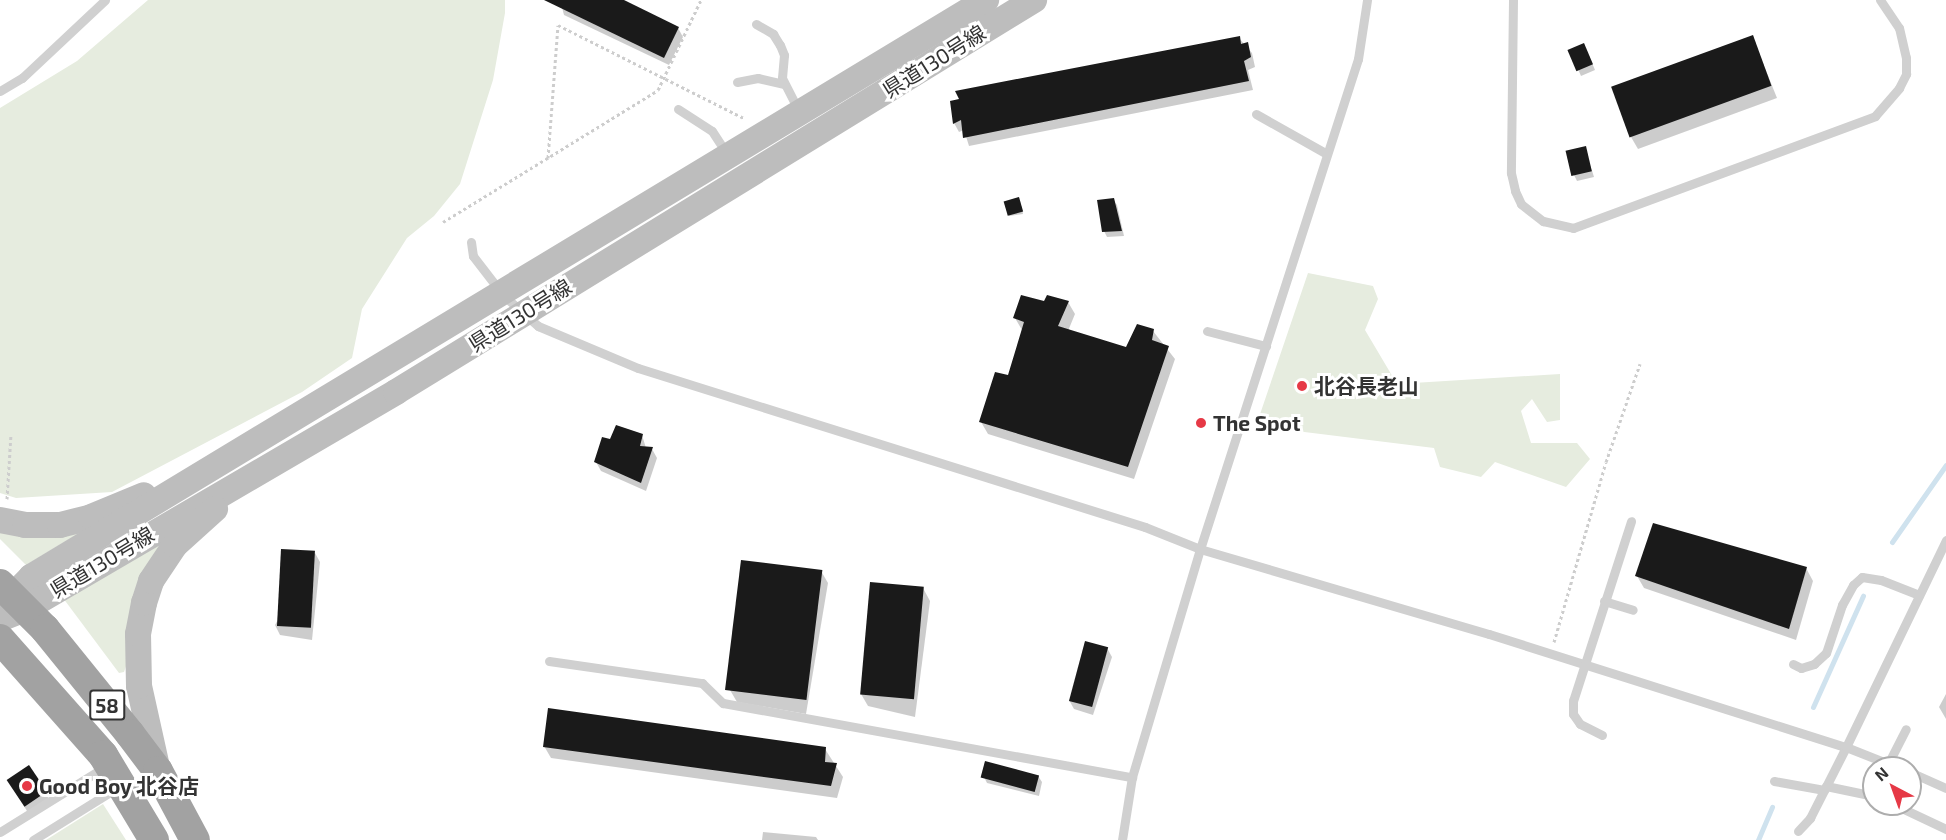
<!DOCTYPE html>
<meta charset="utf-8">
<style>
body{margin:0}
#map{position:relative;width:1946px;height:840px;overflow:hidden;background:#fff;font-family:"Exo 2","Noto Sans JP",sans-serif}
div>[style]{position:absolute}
.green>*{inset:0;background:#e6ecdf}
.shadow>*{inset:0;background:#0003;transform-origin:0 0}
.stream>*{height:5px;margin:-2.5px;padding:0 2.5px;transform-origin:2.5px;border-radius:2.5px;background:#cfe2ee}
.building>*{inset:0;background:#1a1a1a;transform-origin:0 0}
.path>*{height:3px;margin-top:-1.5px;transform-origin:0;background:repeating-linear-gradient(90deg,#cdcdcd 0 3px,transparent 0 6px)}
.service>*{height:9px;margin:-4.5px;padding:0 4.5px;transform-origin:4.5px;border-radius:4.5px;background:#d0d0d0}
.secondary>*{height:26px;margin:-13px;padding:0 13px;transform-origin:13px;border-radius:13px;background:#bdbdbd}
.trunk>*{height:30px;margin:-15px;padding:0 15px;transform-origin:15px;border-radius:15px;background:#a2a2a2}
.dots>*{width:16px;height:16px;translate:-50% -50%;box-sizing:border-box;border:3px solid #fff;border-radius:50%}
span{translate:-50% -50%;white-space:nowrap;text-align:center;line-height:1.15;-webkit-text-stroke:6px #fff;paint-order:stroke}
.shield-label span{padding:2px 4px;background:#fff;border:2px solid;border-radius:4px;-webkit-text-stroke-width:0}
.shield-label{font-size:20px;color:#333;font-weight:700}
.street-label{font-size:21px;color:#333}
.poi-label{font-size:21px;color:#333;font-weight:700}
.left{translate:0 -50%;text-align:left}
.north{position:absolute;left:1862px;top:756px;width:60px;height:60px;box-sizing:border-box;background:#fff;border:2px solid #adadad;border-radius:50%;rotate:319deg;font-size:16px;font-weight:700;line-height:24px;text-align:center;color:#333}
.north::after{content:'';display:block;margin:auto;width:21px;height:27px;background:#e63946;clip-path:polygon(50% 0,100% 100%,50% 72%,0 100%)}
</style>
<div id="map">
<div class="green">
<i style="clip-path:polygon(148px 0,505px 0,505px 13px,493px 80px,460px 184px,434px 216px,407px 238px,362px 309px,352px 358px,302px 392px,112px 492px,16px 498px,0 493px,0 108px,77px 61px)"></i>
<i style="clip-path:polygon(1308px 273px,1373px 286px,1378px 299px,1365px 330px,1397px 384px,1560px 374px,1560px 420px,1547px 422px,1532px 399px,1521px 411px,1531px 443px,1577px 443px,1590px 459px,1566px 487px,1495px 462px,1481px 477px,1440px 467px,1434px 448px,1256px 426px)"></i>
<i style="clip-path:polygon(91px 526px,26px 565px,0 539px,0 528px)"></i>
<i style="clip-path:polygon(174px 530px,124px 672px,119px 673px,63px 598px)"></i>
<i style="clip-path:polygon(103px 804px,126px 840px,46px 840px)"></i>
</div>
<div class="shadow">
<i style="clip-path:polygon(560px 0,621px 0,678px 28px,683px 37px,669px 65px,564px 15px)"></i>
<i style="clip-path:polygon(1752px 36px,1777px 98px,1638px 149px,1631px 137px)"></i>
<i style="clip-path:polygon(1239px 38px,1252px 53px,1255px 67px,1248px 70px,1253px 90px,969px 146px,964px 130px,959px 132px,954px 123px,961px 101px)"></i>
<i style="clip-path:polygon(1570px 51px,1587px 51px,1595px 70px,1581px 76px)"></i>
<i style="clip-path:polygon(1585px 148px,1594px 177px,1577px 181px,1574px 175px)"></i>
<i style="clip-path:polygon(1113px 200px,1117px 205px,1124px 236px,1107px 237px,1104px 231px)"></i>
<i style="clip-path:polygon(1020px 201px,1023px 214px,1009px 216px,1008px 214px)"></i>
<i style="clip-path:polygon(1048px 297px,1068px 302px,1075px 314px,1068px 331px,1127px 349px,1153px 331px,1175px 359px,1134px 479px,988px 434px,981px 422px,1009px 376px,1022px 330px,1015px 318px,1045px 303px)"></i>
<i style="clip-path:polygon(642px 435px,646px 448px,652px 449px,657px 458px,646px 491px,601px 471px,596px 462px)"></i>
<i style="clip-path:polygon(315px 553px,320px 562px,312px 640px,280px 635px,275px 625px)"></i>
<i style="clip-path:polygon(1806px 568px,1813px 581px,1796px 640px,1644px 588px,1637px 576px)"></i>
<i style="clip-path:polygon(821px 571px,828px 583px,806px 714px,737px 702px,730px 690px)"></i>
<i style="clip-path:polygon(923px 588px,930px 601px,915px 717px,868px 706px,861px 694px)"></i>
<i style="clip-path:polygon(1107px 648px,1112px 657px,1093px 715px,1074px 709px,1069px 700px)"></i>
<i style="clip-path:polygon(1946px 694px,1946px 719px,1939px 707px)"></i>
<i style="clip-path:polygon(544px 746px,825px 749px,843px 777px,837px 798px,551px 758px)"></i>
<i style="left:29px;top:767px;width:38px;height:25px;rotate:58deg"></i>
<i style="clip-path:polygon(1038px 776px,1042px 782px,1039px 796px,987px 783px,984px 777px)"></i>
<i style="clip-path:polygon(763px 832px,816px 837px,818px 840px,762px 840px)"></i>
</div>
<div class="stream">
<i style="left:1892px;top:542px;width:94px;rotate:-55deg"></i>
<i style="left:1813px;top:707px;width:122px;rotate:-65.8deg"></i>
<i style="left:1758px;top:840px;width:36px;rotate:-67deg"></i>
</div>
<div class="building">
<i style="clip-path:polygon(544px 0,624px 0,679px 27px,664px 58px)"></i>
<i style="left:1753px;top:35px;width:54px;height:151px;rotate:70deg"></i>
<i style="clip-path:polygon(1240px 36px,1241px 44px,1248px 42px,1251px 57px,1244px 61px,1249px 81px,963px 138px,961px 120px,953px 124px,950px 101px,959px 99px,955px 91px)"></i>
<i style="left:1584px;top:43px;width:23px;height:18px;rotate:67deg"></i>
<i style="left:1586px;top:146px;width:26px;height:21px;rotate:77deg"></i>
<i style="left:1019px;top:197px;width:15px;height:16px;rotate:74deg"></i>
<i style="clip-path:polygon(1114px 198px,1122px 231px,1102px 232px,1097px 200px)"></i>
<i style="clip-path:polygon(1021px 295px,1044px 301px,1047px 295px,1069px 301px,1058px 326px,1126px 347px,1137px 324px,1154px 329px,1152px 340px,1169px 346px,1128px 467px,979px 422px,995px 372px,1008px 375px,1024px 322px,1013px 318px)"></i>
<i style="clip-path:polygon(616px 425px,643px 434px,640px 446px,653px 447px,641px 483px,594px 462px,602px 437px,610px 439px)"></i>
<i style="clip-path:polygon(1653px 523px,1807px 567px,1789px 629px,1635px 576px)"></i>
<i style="left:281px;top:549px;width:34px;height:77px;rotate:3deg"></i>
<i style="left:741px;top:560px;width:82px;height:131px;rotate:7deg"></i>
<i style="left:870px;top:582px;width:54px;height:113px;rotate:5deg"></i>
<i style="left:1085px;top:641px;width:24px;height:62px;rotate:15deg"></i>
<i style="clip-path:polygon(548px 708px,826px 747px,825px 762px,837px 763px,831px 786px,543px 747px)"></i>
<i style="left:985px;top:761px;width:56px;height:17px;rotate:15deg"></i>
<i style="left:29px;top:765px;width:32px;height:27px;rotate:56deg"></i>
</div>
<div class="path">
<i style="left:548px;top:158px;width:133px;rotate:-85.7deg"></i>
<i style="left:558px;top:25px;width:208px;rotate:26.6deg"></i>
<i style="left:443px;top:222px;width:252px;rotate:-31.5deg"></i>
<i style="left:658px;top:90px;width:100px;rotate:-64.5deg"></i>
<i style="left:7px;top:499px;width:65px;rotate:-86.5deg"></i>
<i style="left:1554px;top:642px;width:187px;rotate:-73.9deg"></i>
<i style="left:1606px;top:462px;width:104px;rotate:-70.9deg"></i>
</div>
<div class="service">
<i style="left:1513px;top:0;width:173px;rotate:90.7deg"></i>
<i style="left:1511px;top:173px;width:18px;rotate:77deg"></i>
<i style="left:1515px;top:191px;width:14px;rotate:65deg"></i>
<i style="left:1521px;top:204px;width:28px;rotate:38deg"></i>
<i style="left:1543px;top:221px;width:31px;rotate:13deg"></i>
<i style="left:1573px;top:228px;width:322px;rotate:-20.3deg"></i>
<i style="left:1875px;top:116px;width:37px;rotate:-49deg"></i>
<i style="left:1899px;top:88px;width:16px;rotate:-63deg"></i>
<i style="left:1906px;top:74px;width:16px;rotate:-90deg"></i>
<i style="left:1906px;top:58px;width:31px;rotate:-103deg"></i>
<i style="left:1899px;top:28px;width:34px;rotate:-124deg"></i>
<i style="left:756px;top:24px;width:20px;rotate:30deg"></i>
<i style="left:773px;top:34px;width:13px;rotate:58deg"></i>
<i style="left:780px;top:45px;width:11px;rotate:68deg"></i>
<i style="left:784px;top:55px;width:23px;rotate:95deg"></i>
<i style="left:782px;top:78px;width:37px;rotate:63deg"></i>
<i style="left:737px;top:82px;width:21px;rotate:-11deg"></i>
<i style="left:758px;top:78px;width:27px;rotate:13deg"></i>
<i style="left:0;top:91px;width:26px;rotate:-31deg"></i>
<i style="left:22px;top:78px;width:114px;rotate:-43.2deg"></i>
<i style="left:678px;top:109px;width:40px;rotate:32.9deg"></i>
<i style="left:712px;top:131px;width:27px;rotate:57deg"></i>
<i style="left:1256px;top:114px;width:81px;rotate:29.4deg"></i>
<i style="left:471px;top:242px;width:14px;rotate:82deg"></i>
<i style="left:473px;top:256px;width:49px;rotate:52.4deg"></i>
<i style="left:503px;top:295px;width:47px;rotate:41.5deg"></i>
<i style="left:538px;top:326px;width:108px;rotate:22.8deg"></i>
<i style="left:638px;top:368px;width:531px;rotate:17.41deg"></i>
<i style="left:1145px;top:527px;width:59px;rotate:21.8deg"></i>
<i style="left:1200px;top:549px;width:301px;rotate:16.4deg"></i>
<i style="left:1489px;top:634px;width:374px;rotate:17.6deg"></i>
<i style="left:1846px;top:747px;width:57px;rotate:21.6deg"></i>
<i style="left:1207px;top:331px;width:61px;rotate:14.3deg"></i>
<i style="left:1604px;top:601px;width:30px;rotate:17deg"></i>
<i style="left:549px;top:661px;width:155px;rotate:8.2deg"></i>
<i style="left:702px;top:683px;width:29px;rotate:44deg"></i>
<i style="left:723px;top:703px;width:416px;rotate:10.3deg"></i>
<i style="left:1793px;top:664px;width:9px;rotate:27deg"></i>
<i style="left:1801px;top:668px;width:14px;rotate:-17deg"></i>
<i style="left:1814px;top:664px;width:16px;rotate:-43deg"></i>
<i style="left:1826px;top:653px;width:51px;rotate:-71.6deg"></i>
<i style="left:1842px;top:605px;width:23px;rotate:-61deg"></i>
<i style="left:1853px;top:585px;width:12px;rotate:-42deg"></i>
<i style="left:1862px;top:577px;width:19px;rotate:9deg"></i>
<i style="left:1881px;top:580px;width:41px;rotate:21.5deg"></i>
<i style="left:1602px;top:735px;width:25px;rotate:-153deg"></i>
<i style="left:1580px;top:724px;width:12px;rotate:-125deg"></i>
<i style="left:1573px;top:714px;width:13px;rotate:-90deg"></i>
<i style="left:1573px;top:701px;width:189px;rotate:-72.1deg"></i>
<i style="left:1888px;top:764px;width:39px;rotate:-63deg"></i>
<i style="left:1910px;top:772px;width:39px;rotate:24deg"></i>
<i style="left:1774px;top:781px;width:51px;rotate:10.2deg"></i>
<i style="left:1826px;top:786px;width:49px;rotate:11.8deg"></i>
<i style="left:1893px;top:804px;width:59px;rotate:25.3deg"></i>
<i style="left:1798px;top:831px;width:18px;rotate:-47deg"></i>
<i style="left:1810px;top:818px;width:80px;rotate:-63.1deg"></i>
<i style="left:1846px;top:747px;width:230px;rotate:-64.2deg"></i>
<i style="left:0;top:832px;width:123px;rotate:-31.8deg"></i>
<i style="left:33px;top:840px;width:100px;rotate:-31.9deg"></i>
<i style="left:1122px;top:840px;width:64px;rotate:-81deg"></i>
<i style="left:1132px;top:777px;width:238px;rotate:-73.4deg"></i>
<i style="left:1200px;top:549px;width:515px;rotate:-72.13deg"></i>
<i style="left:1358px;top:59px;width:60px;rotate:-81.3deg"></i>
</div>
<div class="secondary">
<i style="left:0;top:520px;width:25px;rotate:11deg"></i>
<i style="left:25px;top:525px;width:35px"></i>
<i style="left:60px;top:525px;width:32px;rotate:-14deg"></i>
<i style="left:91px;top:517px;width:57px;rotate:-22.5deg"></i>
<i style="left:0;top:609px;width:45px;rotate:-45.9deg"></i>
<i style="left:31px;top:577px;width:1116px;rotate:-31.14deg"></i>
<i style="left:0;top:619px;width:27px;rotate:-22deg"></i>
<i style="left:25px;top:609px;width:430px;rotate:-30.3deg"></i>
<i style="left:396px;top:392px;width:749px;rotate:-31.57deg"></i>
<i style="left:157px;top:767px;width:83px;rotate:-102.5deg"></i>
<i style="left:139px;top:686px;width:52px;rotate:-91.1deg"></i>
<i style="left:138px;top:634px;width:32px;rotate:-79deg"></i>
<i style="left:144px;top:603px;width:23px;rotate:-72deg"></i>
<i style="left:151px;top:581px;width:43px;rotate:-56.3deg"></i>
<i style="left:175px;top:545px;width:54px;rotate:-42deg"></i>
</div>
<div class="trunk">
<i style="left:0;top:584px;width:64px;rotate:45deg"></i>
<i style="left:45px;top:629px;width:135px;rotate:51deg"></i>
<i style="left:130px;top:734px;width:46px;rotate:52.9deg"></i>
<i style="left:158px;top:771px;width:78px;rotate:61.8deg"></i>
<i style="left:0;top:639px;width:155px;rotate:48.4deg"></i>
<i style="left:103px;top:755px;width:99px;rotate:59deg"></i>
</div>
<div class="dots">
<i style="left:1302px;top:386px;background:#e63946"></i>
<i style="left:1201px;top:423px;background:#e63946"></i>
<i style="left:27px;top:786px;background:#e63946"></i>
</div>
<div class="shield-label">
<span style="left:107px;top:705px">58</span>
</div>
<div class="street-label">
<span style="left:934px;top:61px;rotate:-32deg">県道130号線</span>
<span style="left:520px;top:315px;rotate:-32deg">県道130号線</span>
<span style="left:102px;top:562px;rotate:-31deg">県道130号線</span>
</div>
<div class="poi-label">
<span class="left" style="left:1314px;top:386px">北谷長老山</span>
<span class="left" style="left:1213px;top:423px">The Spot</span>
<span class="left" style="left:39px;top:786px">Good Boy 北谷店</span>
</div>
<div class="north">N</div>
</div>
